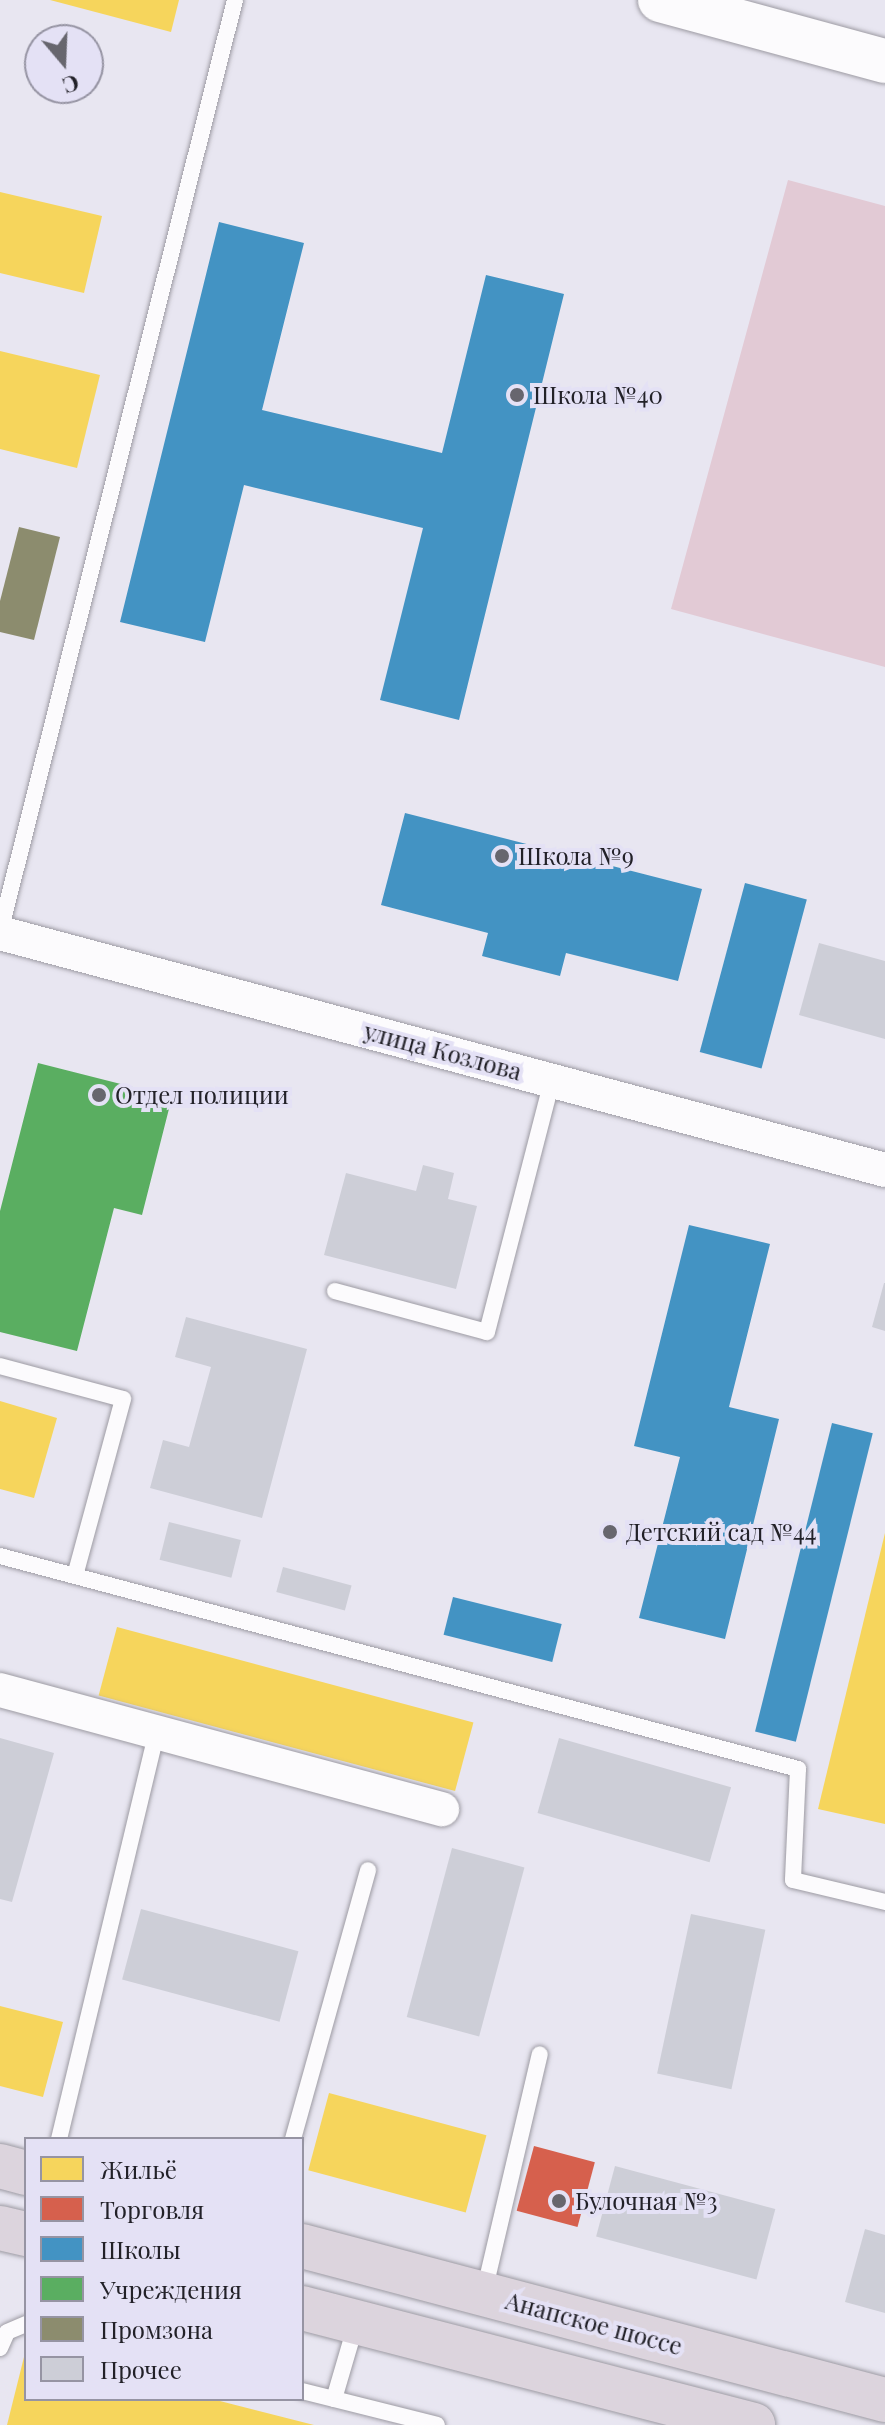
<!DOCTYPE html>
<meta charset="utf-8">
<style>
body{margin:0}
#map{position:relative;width:885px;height:2425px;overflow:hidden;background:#e8e6f1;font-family:"Playfair Display",serif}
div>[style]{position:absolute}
.green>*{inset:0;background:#e2cad5}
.homes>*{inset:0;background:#f6d55c;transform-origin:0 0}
.shops>*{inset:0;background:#d6604d;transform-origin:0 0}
.schools>*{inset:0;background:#4393c3;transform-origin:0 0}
.public>*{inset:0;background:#5aae61}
.industry>*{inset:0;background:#8c8c6e}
.building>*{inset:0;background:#cdced7;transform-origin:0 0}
.roads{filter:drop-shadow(0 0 2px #9d9ba3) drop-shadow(0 0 2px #9d9ba3)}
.lane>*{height:16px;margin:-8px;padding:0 8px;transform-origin:8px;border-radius:8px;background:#fcfbfd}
.street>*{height:34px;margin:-17px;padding:0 17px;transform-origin:17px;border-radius:17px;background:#fcfbfd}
.secondary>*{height:44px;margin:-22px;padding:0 22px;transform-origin:22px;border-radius:22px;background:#fcfbfd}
.highway>*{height:44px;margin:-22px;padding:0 22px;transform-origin:22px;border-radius:22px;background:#dcd4dd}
.dots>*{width:22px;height:22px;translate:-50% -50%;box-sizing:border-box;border:4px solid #e4e1f5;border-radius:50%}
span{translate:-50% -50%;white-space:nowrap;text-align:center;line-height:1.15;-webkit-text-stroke:8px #e4e1f5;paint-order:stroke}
.poi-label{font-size:24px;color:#222128}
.left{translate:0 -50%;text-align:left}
.street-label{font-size:24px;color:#222128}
.legend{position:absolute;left:24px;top:2137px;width:280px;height:264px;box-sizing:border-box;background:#e4e1f5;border:2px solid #9694a3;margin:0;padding:10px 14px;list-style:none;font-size:24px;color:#222128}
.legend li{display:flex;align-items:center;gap:16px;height:40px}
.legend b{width:40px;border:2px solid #9694a3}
.north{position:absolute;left:24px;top:24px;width:80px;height:80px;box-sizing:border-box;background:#e4e1f5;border:2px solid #9694a3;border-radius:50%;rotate:161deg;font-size:22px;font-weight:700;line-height:32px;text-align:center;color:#222128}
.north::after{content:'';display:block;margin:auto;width:28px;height:36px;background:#67666e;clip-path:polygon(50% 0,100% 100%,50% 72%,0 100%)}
</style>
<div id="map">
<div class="green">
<i style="clip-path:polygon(788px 180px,885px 206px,885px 667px,671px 609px)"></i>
</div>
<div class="homes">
<i style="clip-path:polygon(50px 0,179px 0,171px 32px)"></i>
<i style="clip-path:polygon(0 192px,102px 216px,84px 293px,0 273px)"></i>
<i style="clip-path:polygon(0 351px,100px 375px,77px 468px,0 449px)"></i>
<i style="clip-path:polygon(0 1401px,57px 1418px,34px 1498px,0 1489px)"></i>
<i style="clip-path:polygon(885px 1533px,885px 1824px,818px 1809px)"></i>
<i style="left:117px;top:1627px;width:369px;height:71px;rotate:15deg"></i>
<i style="clip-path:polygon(0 2006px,63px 2022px,43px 2097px,0 2086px)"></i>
<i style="left:329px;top:2093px;width:163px;height:80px;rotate:15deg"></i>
<i style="clip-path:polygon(25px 2353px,26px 2399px,212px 2399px,314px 2425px,7px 2425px)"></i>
</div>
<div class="shops">
<i style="left:534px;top:2146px;width:63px;height:67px;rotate:15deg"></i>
</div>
<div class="schools">
<i style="clip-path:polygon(219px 222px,304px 243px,262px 410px,442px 453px,486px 275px,564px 294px,459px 720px,380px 700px,423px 528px,244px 485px,205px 642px,120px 622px)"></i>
<i style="clip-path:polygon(405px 813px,702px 889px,678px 981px,566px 953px,560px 976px,482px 956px,488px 933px,381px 905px)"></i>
<i style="left:745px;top:883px;width:64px;height:175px;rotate:15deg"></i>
<i style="clip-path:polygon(689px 1225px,770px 1244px,729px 1407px,779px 1419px,725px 1639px,639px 1618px,680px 1457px,634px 1446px)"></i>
<i style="left:832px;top:1423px;width:42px;height:318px;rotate:14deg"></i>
<i style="left:453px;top:1597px;width:112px;height:39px;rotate:14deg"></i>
</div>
<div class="public">
<i style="clip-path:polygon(38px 1063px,172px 1097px,142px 1215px,114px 1208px,77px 1351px,0 1332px,0 1211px)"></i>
</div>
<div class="industry">
<i style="clip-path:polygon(19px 527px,60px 537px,34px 640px,0 632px,0 601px)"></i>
</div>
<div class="building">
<i style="clip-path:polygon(819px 943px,885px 961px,885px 1039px,799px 1015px)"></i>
<i style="clip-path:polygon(423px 1165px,454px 1173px,448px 1199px,477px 1206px,456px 1289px,324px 1255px,346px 1173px,416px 1191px)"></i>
<i style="clip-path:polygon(884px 1283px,885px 1283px,885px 1331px,872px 1327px)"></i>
<i style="clip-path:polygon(186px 1317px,307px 1349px,262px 1518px,150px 1488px,163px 1440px,189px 1447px,211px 1367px,175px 1357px)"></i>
<i style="left:169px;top:1522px;width:74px;height:39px;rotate:14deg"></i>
<i style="left:283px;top:1567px;width:71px;height:26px;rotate:15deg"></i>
<i style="clip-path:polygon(0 1738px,54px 1753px,12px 1902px,0 1899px)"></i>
<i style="left:559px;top:1738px;width:179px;height:78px;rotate:16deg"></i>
<i style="left:452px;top:1848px;width:75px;height:175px;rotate:15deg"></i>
<i style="left:141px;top:1909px;width:163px;height:73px;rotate:15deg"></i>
<i style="left:691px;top:1914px;width:76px;height:163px;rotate:12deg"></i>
<i style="left:615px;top:2166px;width:166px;height:73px;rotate:15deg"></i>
<i style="clip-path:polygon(865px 2229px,885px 2235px,885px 2313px,845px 2302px)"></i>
</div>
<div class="roads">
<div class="lane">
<i style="left:0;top:932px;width:961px;rotate:-75.85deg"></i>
<i style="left:335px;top:1291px;width:157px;rotate:15.1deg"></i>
<i style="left:487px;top:1332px;width:259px;rotate:-75.5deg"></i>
<i style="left:0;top:1366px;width:127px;rotate:15deg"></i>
<i style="left:123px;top:1399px;width:183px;rotate:105.2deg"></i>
<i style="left:0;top:1556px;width:826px;rotate:14.94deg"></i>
<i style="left:798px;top:1769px;width:111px;rotate:92.6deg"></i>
<i style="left:793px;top:1880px;width:95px;rotate:13.4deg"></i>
<i style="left:59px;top:2139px;width:419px;rotate:-76.5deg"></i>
<i style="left:293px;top:2139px;width:279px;rotate:-74.4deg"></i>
<i style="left:484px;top:2292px;width:244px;rotate:-76.8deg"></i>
<i style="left:0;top:2348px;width:17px;rotate:-66deg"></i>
<i style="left:7px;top:2332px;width:21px;rotate:-23deg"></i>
<i style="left:302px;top:2391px;width:139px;rotate:14.1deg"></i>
<i style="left:334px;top:2399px;width:78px;rotate:-73.7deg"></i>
</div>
<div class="street">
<i style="left:0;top:933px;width:916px;rotate:14.99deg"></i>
<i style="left:0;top:1690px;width:458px;rotate:15.1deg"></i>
</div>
<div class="secondary">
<i style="left:660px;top:0;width:233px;rotate:15.2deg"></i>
</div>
<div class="highway">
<i style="left:0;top:2166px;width:27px;rotate:15deg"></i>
<i style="left:0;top:2228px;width:27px;rotate:13deg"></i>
<i style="left:302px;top:2246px;width:603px;rotate:14.8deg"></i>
<i style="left:302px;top:2308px;width:466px;rotate:14.5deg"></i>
</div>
</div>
<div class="dots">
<i style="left:517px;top:395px;background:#67666e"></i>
<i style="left:502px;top:856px;background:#67666e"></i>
<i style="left:99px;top:1095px;background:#67666e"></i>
<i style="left:610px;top:1532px;background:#67666e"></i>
<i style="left:559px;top:2201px;background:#67666e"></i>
</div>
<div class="poi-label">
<span class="left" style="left:533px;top:395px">Школа №40</span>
<span class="left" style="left:518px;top:856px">Школа №9</span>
<span class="left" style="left:115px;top:1095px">Отдел полиции</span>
<span class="left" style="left:626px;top:1532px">Детский сад №44</span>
<span class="left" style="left:575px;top:2201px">Булочная №3</span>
</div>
<div class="street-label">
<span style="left:443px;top:1051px;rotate:15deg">улица Козлова</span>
<span style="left:594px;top:2323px;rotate:15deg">Анапское шоссе</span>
</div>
<ul class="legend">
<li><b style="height:22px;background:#f6d55c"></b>Жильё</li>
<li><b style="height:22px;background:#d6604d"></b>Торговля</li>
<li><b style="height:22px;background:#4393c3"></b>Школы</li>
<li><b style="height:22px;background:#5aae61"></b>Учреждения</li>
<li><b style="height:22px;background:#8c8c6e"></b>Промзона</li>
<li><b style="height:22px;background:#cdced7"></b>Прочее</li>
</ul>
<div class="north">С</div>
</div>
